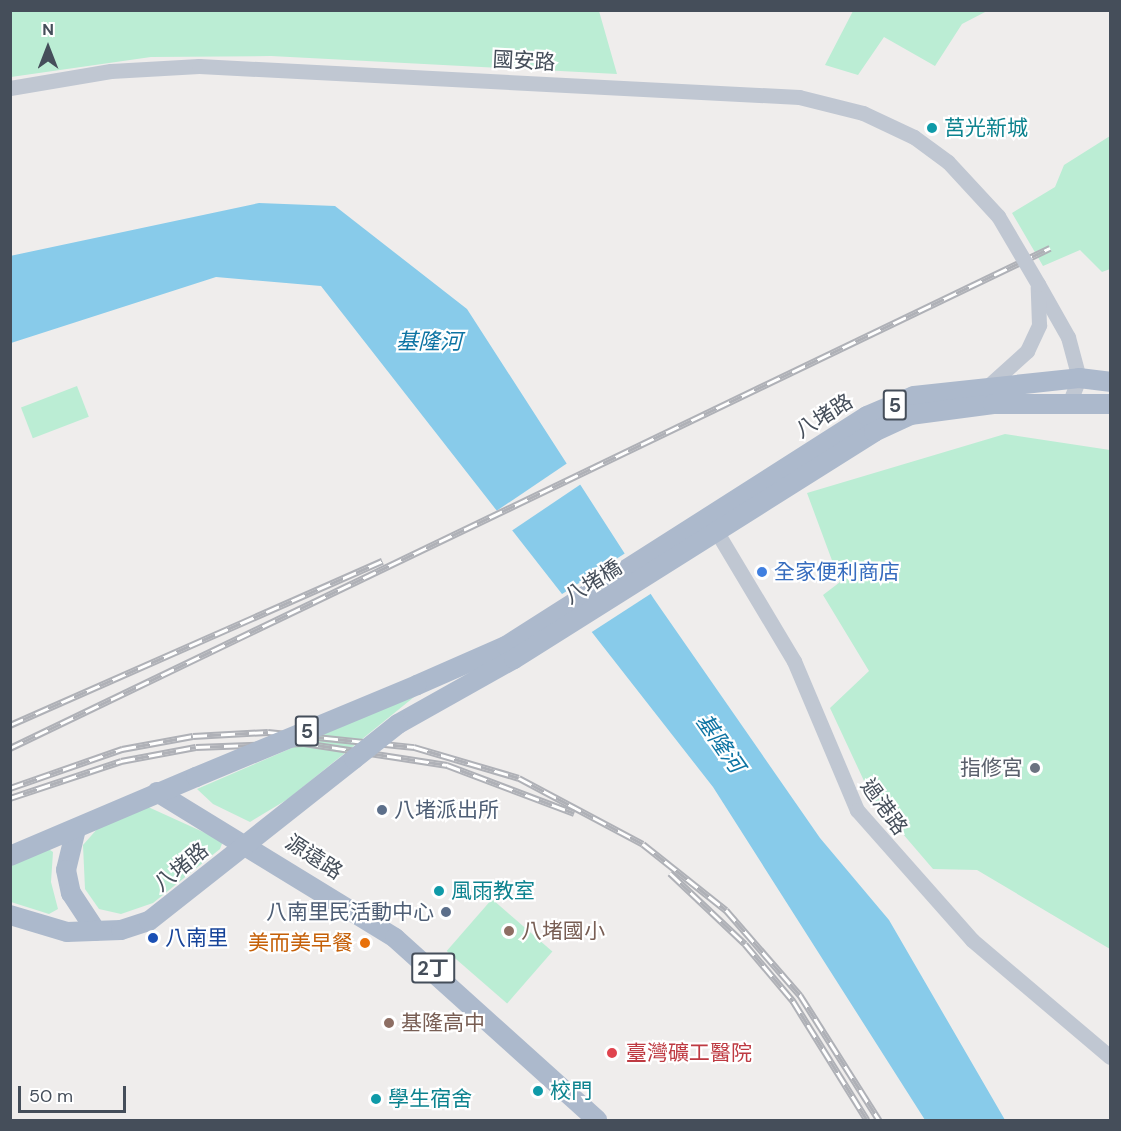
<!DOCTYPE html>
<meta charset="utf-8">
<style>
body{margin:0}
#map{position:relative;width:1121px;height:1131px;overflow:hidden;background:#efedec;font-family:"DM Sans","Noto Sans TC",sans-serif}
div>[style]{position:absolute}
.green>*{inset:0;background:#bbedd4;transform-origin:0 0}
.water>*{inset:0;background:#88cbea}
.pier>*{inset:0;background:#efedec;transform-origin:0 0}
.minor>*{height:15px;margin:-7.5px;padding:0 7.5px;transform-origin:7.5px;border-radius:7.5px;background:#c0c7d2}
.major>*{height:20px;margin:-10px;padding:0 10px;transform-origin:10px;border-radius:10px;background:#acb9cc}
.rail>*{height:7px;margin-top:-3.5px;transform-origin:0;background:repeating-linear-gradient(90deg,#fff 0 14px,#afb1b7 0 28px);box-sizing:border-box;border-block:2px solid #afb1b7}
.minor-bridge>*{height:15px;margin:-7.5px;padding:0 7.5px;transform-origin:7.5px;border-radius:7.5px;background:#c0c7d2}
.major-bridge>*{height:20px;margin:-10px;padding:0 10px;transform-origin:10px;border-radius:10px;background:#acb9cc}
.dots>*{width:16px;height:16px;translate:-50% -50%;box-sizing:border-box;border:3px solid #fff;border-radius:50%}
span{translate:-50% -50%;white-space:nowrap;text-align:center;line-height:1.15;-webkit-text-stroke:4.5px #fff;paint-order:stroke}
.shield-label span{padding:2px 4px;background:#fff;border:2px solid;border-radius:4px;-webkit-text-stroke-width:0}
.shield-label{font-size:20px;color:#454e5a;font-weight:700}
.street-label{font-size:21px;color:#454e5a}
.culture-label{font-size:21px;color:#0d838f}
.left{translate:0 -50%;text-align:left}
.shop-label{font-size:21px;color:#366cbe}
.worship-label{font-size:21px;color:#5b616d}
.right{translate:-100% -50%;text-align:right}
.service-label{font-size:21px;color:#4e5e75}
.education-label{font-size:21px;color:#785e54}
.transit-label{font-size:21px;color:#164399}
.food-label{font-size:21px;color:#c56008}
.health-label{font-size:21px;color:#be3a42}
.water-label{font-size:22px;color:#0e74a3;font-style:italic}
.frame{position:absolute;inset:0;border:12px solid #454e5a;pointer-events:none}
.north{position:absolute;left:18px;top:18px;width:60px;height:60px;-webkit-text-stroke:4px #fff;paint-order:stroke;rotate:0deg;font-size:16px;font-weight:700;line-height:24px;text-align:center;color:#454e5a}
.north::after{content:'';display:block;margin:auto;width:21px;height:27px;background:#454e5a;clip-path:polygon(50% 0,100% 100%,50% 72%,0 100%)}
.scale{position:absolute;left:18px;top:1086px;width:108px;height:27px;box-sizing:border-box;border:3px solid #454e5a;border-top:0;padding-left:8px;font-size:18px;line-height:21px;white-space:nowrap;color:#454e5a;-webkit-text-stroke:4px #fff;paint-order:stroke}
</style>
<div id="map">
<div class="green">
<i style="clip-path:polygon(10px 11px,599px 11px,617px 74px,271px 56px,151px 57px,11px 77px)"></i>
<i style="clip-path:polygon(853px 11px,853px 10px,987px 11px,962px 24px,935px 66px,884px 37px,858px 75px,825px 65px)"></i>
<i style="clip-path:polygon(1110px 136px,1110px 269px,1102px 272px,1080px 250px,1043px 266px,1012px 213px,1055px 187px,1064px 165px)"></i>
<i style="left:77px;top:386px;width:33px;height:60px;rotate:69deg"></i>
<i style="clip-path:polygon(1005px 434px,1110px 450px,1110px 949px,977px 870px,933px 869px,872px 798px,830px 708px,869px 671px,823px 595px,840px 582px,807px 493px)"></i>
<i style="clip-path:polygon(419px 693px,288px 799px,250px 822px,213px 804px,197px 789px)"></i>
<i style="clip-path:polygon(146px 806px,223px 841px,220px 849px,153px 903px,121px 914px,99px 909px,85px 889px,83px 845px,98px 828px)"></i>
<i style="clip-path:polygon(47px 848px,53px 852px,51px 882px,58px 909px,49px 914px,11px 902px,10px 864px)"></i>
<i style="left:492px;top:899px;width:80px;height:69px;rotate:41deg"></i>
</div>
<div class="water">
<i style="clip-path:polygon(259px 203px,335px 206px,467px 309px,654px 599px,820px 838px,889px 920px,1005px 1120px,925px 1120px,713px 787px,321px 286px,216px 277px,11px 343px,10px 256px)"></i>
</div>
<div class="pier">
<i style="left:569px;top:462px;width:25px;height:92px;rotate:56deg"></i>
<i style="left:627px;top:552px;width:48px;height:81px;rotate:57deg"></i>
</div>
<div class="minor">
<i style="left:10px;top:88px;width:102px;rotate:-9.6deg"></i>
<i style="left:111px;top:71px;width:88px;rotate:-3.3deg"></i>
<i style="left:199px;top:66px;width:601px;rotate:2.96deg"></i>
<i style="left:799px;top:97px;width:66px;rotate:14deg"></i>
<i style="left:863px;top:113px;width:56px;rotate:25.2deg"></i>
<i style="left:914px;top:137px;width:42px;rotate:36.3deg"></i>
<i style="left:948px;top:162px;width:74px;rotate:47.2deg"></i>
<i style="left:1038px;top:284px;width:61px;rotate:60.5deg"></i>
<i style="left:1068px;top:337px;width:42px;rotate:75deg"></i>
<i style="left:1079px;top:378px;width:26px;rotate:111deg"></i>
<i style="left:987px;top:387px;width:54px;rotate:-42deg"></i>
<i style="left:1027px;top:351px;width:29px;rotate:-65deg"></i>
<i style="left:1039px;top:325px;width:38px;rotate:-92deg"></i>
<i style="left:712px;top:524px;width:160px;rotate:59.1deg"></i>
<i style="left:794px;top:661px;width:162px;rotate:67.1deg"></i>
<i style="left:857px;top:810px;width:174px;rotate:48.5deg"></i>
<i style="left:972px;top:940px;width:181px;rotate:40.3deg"></i>
</div>
<div class="major">
<i style="left:417px;top:685px;width:97px;rotate:-23.7deg"></i>
<i style="left:506px;top:646px;width:428px;rotate:-32.5deg"></i>
<i style="left:867px;top:416px;width:51px;rotate:-23.1deg"></i>
<i style="left:914px;top:396px;width:166px;rotate:-6.2deg"></i>
<i style="left:1079px;top:378px;width:31px;rotate:7deg"></i>
<i style="left:398px;top:724px;width:133px;rotate:-29.3deg"></i>
<i style="left:514px;top:659px;width:426px;rotate:-32.2deg"></i>
<i style="left:874px;top:432px;width:40px;rotate:-25deg"></i>
<i style="left:910px;top:415px;width:84px;rotate:-7.5deg"></i>
<i style="left:993px;top:404px;width:117px"></i>
<i style="left:157px;top:792px;width:279px;rotate:31.5deg"></i>
<i style="left:395px;top:938px;width:272px;rotate:42deg"></i>
<i style="left:76px;top:829px;width:42px;rotate:103.7deg"></i>
<i style="left:66px;top:870px;width:24px;rotate:78deg"></i>
<i style="left:71px;top:893px;width:45px;rotate:56.7deg"></i>
<i style="left:10px;top:856px;width:202px;rotate:-23deg"></i>
<i style="left:10px;top:915px;width:59px;rotate:16.6deg"></i>
<i style="left:67px;top:932px;width:54px;rotate:-2.1deg"></i>
<i style="left:121px;top:930px;width:29px;rotate:-18deg"></i>
<i style="left:149px;top:921px;width:261px;rotate:-38.3deg"></i>
</div>
<div class="rail">
<i style="left:10px;top:725px;width:407px;rotate:-23.8deg"></i>
<i style="left:10px;top:748px;width:1154px;rotate:-25.68deg"></i>
<i style="left:10px;top:788px;width:119px;rotate:-19.2deg"></i>
<i style="left:122px;top:749px;width:72px;rotate:-10.4deg"></i>
<i style="left:193px;top:736px;width:75px;rotate:-3.1deg"></i>
<i style="left:268px;top:732px;width:147px;rotate:5.9deg"></i>
<i style="left:414px;top:747px;width:109px;rotate:16.4deg"></i>
<i style="left:519px;top:778px;width:140px;rotate:28deg"></i>
<i style="left:643px;top:844px;width:106px;rotate:38.5deg"></i>
<i style="left:726px;top:910px;width:113px;rotate:49deg"></i>
<i style="left:800px;top:995px;width:148px;rotate:57.7deg"></i>
<i style="left:10px;top:798px;width:117px;rotate:-18.4deg"></i>
<i style="left:121px;top:761px;width:76px;rotate:-10.6deg"></i>
<i style="left:196px;top:747px;width:108px;rotate:-2.1deg"></i>
<i style="left:304px;top:743px;width:145px;rotate:8.7deg"></i>
<i style="left:447px;top:765px;width:136px;rotate:20.7deg"></i>
<i style="left:670px;top:873px;width:103px;rotate:43.4deg"></i>
<i style="left:745px;top:944px;width:75px;rotate:49.9deg"></i>
<i style="left:793px;top:1001px;width:140px;rotate:58.1deg"></i>
</div>
<div class="minor-bridge">
<i style="left:998px;top:216px;width:79px;rotate:59.5deg"></i>
</div>
<div class="major-bridge">
<i style="left:354px;top:759px;width:56px;rotate:-38.5deg"></i>
<i style="left:196px;top:777px;width:239px;rotate:-22.6deg"></i>
</div>
<div class="dots">
<i style="left:932px;top:128px;background:#0f9aa8"></i>
<i style="left:762px;top:572px;background:#3f7fe0"></i>
<i style="left:1035px;top:768px;background:#6b7280"></i>
<i style="left:382px;top:810px;background:#5c6f8a"></i>
<i style="left:439px;top:891px;background:#0f9aa8"></i>
<i style="left:446px;top:912px;background:#5c6f8a"></i>
<i style="left:509px;top:931px;background:#8d6e63"></i>
<i style="left:153px;top:938px;background:#1a4fb4"></i>
<i style="left:365px;top:943px;background:#e8710a"></i>
<i style="left:389px;top:1023px;background:#8d6e63"></i>
<i style="left:612px;top:1053px;background:#e0444e"></i>
<i style="left:538px;top:1091px;background:#0f9aa8"></i>
<i style="left:376px;top:1099px;background:#0f9aa8"></i>
</div>
<div class="shield-label">
<span style="left:895px;top:405px">5</span>
<span style="left:307px;top:731px">5</span>
<span style="left:433px;top:968px">2丁</span>
</div>
<div class="street-label">
<span style="left:524px;top:61px;rotate:3deg">國安路</span>
<span style="left:824px;top:416px;rotate:-32deg">八堵路</span>
<span style="left:593px;top:582px;rotate:-32deg">八堵橋</span>
<span style="left:884px;top:807px;rotate:54deg">過港路</span>
<span style="left:314px;top:857px;rotate:33deg">源遠路</span>
<span style="left:181px;top:867px;rotate:-39deg">八堵路</span>
</div>
<div class="culture-label">
<span class="left" style="left:944px;top:128px">莒光新城</span>
<span class="left" style="left:451px;top:891px">風雨教室</span>
<span class="left" style="left:550px;top:1091px">校門</span>
<span class="left" style="left:388px;top:1099px">學生宿舍</span>
</div>
<div class="shop-label">
<span class="left" style="left:774px;top:572px">全家便利商店</span>
</div>
<div class="worship-label">
<span class="right" style="left:1023px;top:768px">指修宮</span>
</div>
<div class="service-label">
<span class="left" style="left:394px;top:810px">八堵派出所</span>
<span class="right" style="left:434px;top:912px">八南里民活動中心</span>
</div>
<div class="education-label">
<span class="left" style="left:521px;top:931px">八堵國小</span>
<span class="left" style="left:401px;top:1023px">基隆高中</span>
</div>
<div class="transit-label">
<span class="left" style="left:165px;top:938px">八南里</span>
</div>
<div class="food-label">
<span class="right" style="left:353px;top:943px">美而美早餐</span>
</div>
<div class="health-label">
<span class="left" style="left:626px;top:1053px">臺灣礦工醫院</span>
</div>
<div class="water-label">
<span style="left:429px;top:342px">基隆河</span>
<span style="left:720px;top:743px;rotate:55deg">基隆河</span>
</div>
<div class="frame"></div>
<div class="north">N</div>
<div class="scale">50 m</div>
</div>
